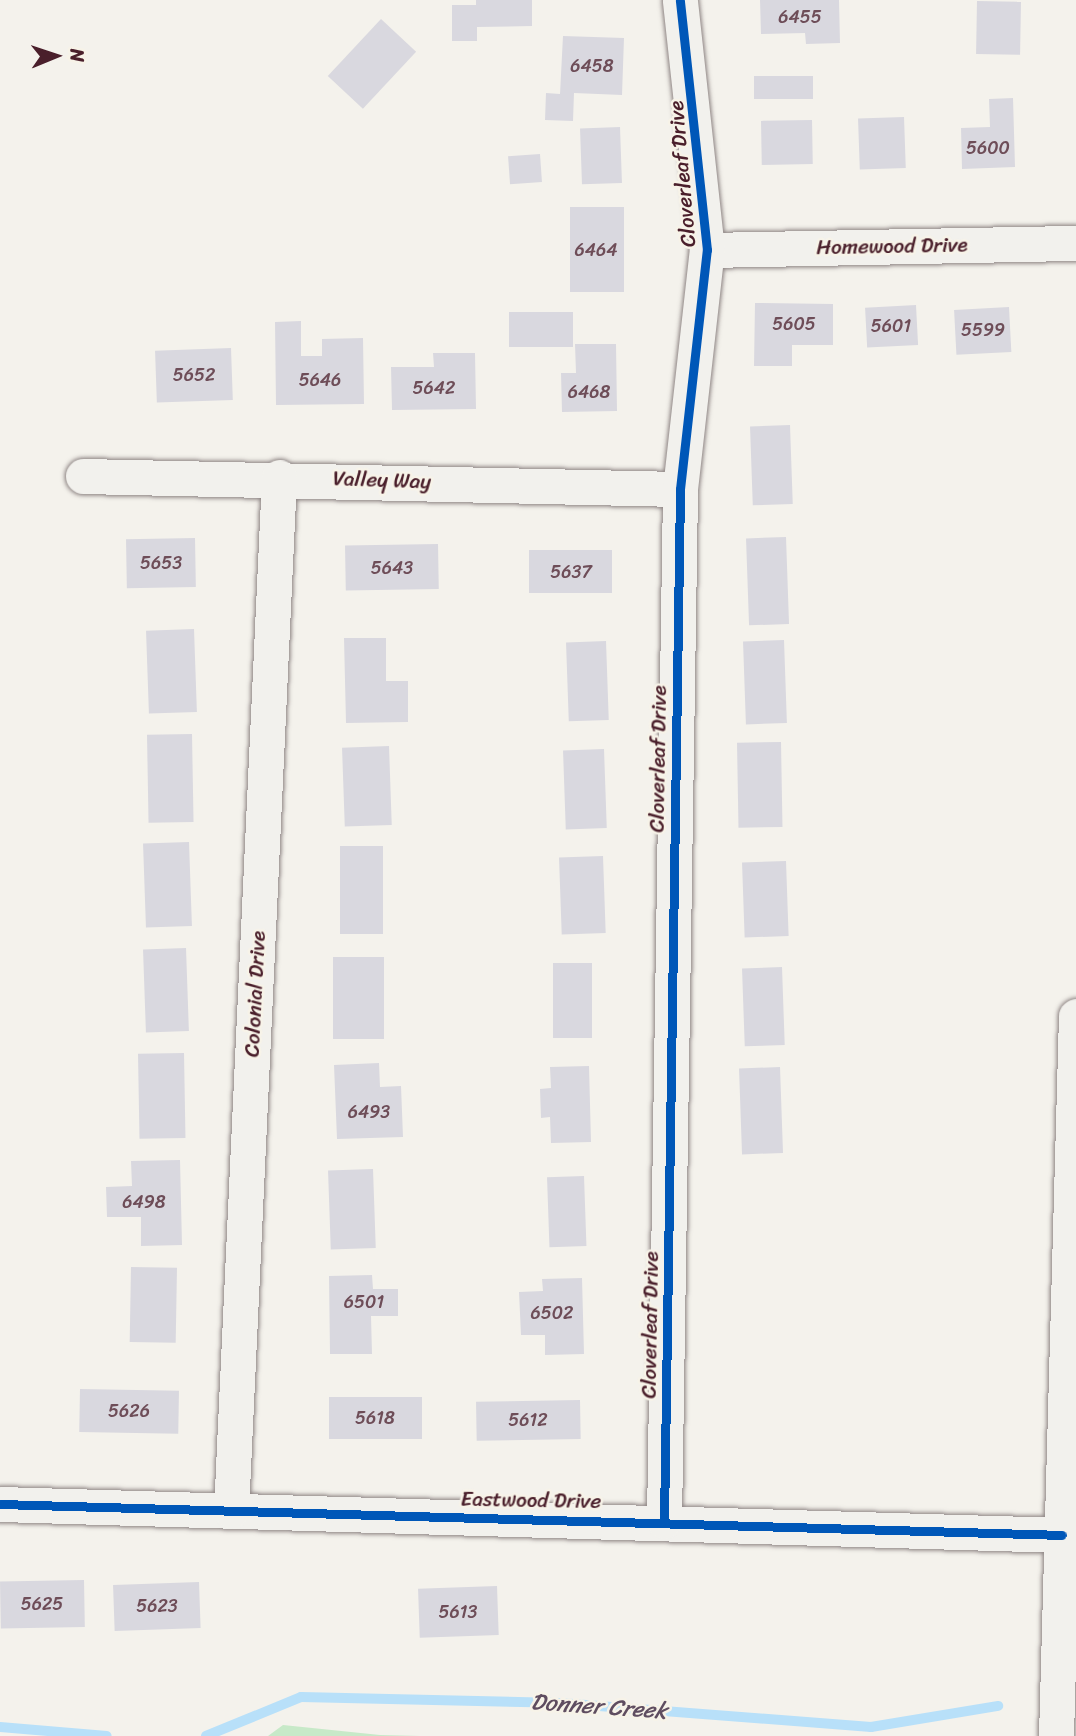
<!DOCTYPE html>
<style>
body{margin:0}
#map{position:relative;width:1076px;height:1736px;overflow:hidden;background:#f4f2ec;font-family:Sriracha,sans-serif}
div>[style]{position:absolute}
.green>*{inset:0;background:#c7e9c8}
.stream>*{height:10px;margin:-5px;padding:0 5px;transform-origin:5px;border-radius:5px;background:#b8e0f9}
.building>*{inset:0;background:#d9d8df;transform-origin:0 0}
.roads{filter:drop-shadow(0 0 2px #8f8685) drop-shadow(0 0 2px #8f8685)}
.minor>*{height:35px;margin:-17.5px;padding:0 17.5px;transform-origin:17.5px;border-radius:17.5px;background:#f2f1ed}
.cycleway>*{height:9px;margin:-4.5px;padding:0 4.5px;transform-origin:4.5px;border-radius:4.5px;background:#0057b8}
span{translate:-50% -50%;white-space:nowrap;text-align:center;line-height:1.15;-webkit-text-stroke:5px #f7f3e8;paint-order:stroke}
.number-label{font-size:18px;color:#6e4d58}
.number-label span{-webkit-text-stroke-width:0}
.street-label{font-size:21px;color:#4a1f2b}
.water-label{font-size:23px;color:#5f4d60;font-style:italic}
.north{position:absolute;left:21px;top:21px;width:70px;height:70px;-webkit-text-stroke:5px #f7f3e8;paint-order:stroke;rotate:88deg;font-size:19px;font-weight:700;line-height:28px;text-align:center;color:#4a1f2b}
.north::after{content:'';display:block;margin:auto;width:24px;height:32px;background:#4a1f2b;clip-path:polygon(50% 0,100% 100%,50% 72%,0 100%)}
</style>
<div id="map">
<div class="green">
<i style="clip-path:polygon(283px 1725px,380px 1735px,420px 1736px,268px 1736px)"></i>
</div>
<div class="stream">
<i style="left:0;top:1727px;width:107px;rotate:4.8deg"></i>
<i style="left:206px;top:1736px;width:103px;rotate:-22.3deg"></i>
<i style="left:301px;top:1697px;width:259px;rotate:1.3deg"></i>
<i style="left:560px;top:1703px;width:312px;rotate:4.4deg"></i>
<i style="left:871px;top:1727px;width:129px;rotate:-9.4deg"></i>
</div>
<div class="building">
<i style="clip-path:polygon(476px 0,532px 0,532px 26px,477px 27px,477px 41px,452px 41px,452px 5px,476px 5px)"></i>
<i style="clip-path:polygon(760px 0,839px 0,840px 43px,806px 44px,805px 33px,761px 34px)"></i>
<i style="left:977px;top:1px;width:44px;height:53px;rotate:1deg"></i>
<i style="left:381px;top:19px;width:48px;height:78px;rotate:43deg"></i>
<i style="clip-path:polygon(563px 36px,624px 38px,622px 95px,574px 93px,573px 121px,545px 120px,546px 93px,560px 94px)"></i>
<i style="left:754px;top:76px;width:59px;height:23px"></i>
<i style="clip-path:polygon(1013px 98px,1015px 167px,962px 169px,961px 128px,990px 127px,989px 99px)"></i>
<i style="left:904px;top:117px;width:51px;height:46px;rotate:88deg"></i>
<i style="left:812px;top:120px;width:44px;height:51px;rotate:89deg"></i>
<i style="left:620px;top:127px;width:56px;height:40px;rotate:88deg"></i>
<i style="left:540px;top:154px;width:28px;height:32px;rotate:86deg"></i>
<i style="left:570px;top:207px;width:54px;height:85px"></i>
<i style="clip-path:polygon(755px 303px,833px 304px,833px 345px,792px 345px,792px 366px,754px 366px)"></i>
<i style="left:916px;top:305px;width:40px;height:51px;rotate:87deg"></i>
<i style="left:1009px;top:307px;width:45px;height:55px;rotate:87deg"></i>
<i style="left:509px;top:312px;width:64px;height:35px"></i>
<i style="clip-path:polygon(301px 321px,301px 356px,322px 356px,322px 339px,363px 338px,364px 404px,276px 405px,275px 322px)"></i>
<i style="clip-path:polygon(575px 344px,616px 344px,617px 411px,562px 412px,561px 373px,576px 373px)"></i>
<i style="left:231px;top:348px;width:52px;height:76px;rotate:88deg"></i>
<i style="clip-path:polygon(433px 353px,475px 353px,476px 409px,392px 410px,391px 367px,434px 367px)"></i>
<i style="left:790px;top:425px;width:79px;height:40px;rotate:88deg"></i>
<i style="left:786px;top:537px;width:87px;height:40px;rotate:88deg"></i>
<i style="left:195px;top:538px;width:49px;height:69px;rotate:89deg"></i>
<i style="left:438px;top:544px;width:45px;height:93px;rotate:89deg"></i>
<i style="left:612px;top:550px;width:43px;height:83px;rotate:90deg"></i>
<i style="left:194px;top:629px;width:83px;height:48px;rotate:88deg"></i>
<i style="clip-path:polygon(344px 638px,386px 638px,386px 681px,408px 681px,408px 722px,346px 723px)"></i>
<i style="left:784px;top:640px;width:83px;height:41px;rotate:88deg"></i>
<i style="left:606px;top:641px;width:79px;height:40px;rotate:88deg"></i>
<i style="left:192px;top:734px;width:88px;height:45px;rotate:89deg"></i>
<i style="left:781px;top:742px;width:85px;height:44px;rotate:89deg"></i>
<i style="left:389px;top:746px;width:79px;height:47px;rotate:88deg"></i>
<i style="left:604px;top:749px;width:79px;height:41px;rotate:88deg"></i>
<i style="left:189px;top:842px;width:84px;height:46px;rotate:88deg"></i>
<i style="left:340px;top:846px;width:43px;height:88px"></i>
<i style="left:603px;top:856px;width:77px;height:44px;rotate:88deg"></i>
<i style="left:786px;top:861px;width:75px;height:44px;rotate:88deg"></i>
<i style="left:186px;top:948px;width:83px;height:43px;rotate:88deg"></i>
<i style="left:384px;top:957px;width:82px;height:51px;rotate:90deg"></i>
<i style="left:553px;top:963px;width:39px;height:75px"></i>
<i style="left:782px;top:967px;width:78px;height:40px;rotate:88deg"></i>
<i style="left:184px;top:1053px;width:85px;height:46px;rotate:89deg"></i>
<i style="clip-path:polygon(379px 1063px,380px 1087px,401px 1086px,403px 1137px,337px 1139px,334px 1065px)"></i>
<i style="clip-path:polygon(589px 1066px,591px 1142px,551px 1143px,550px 1117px,541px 1118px,540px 1089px,551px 1088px,550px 1067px)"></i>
<i style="left:780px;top:1067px;width:86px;height:41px;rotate:88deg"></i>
<i style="clip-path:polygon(180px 1160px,182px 1245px,141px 1246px,141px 1217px,107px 1217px,106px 1187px,132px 1186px,131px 1161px)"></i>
<i style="left:373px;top:1169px;width:79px;height:45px;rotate:88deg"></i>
<i style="left:584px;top:1176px;width:70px;height:37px;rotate:88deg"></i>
<i style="left:131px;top:1267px;width:46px;height:75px;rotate:1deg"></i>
<i style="clip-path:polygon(372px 1275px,373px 1289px,398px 1289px,398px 1316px,371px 1316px,372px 1354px,330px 1354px,329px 1276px)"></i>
<i style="clip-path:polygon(582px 1278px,584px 1354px,545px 1355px,545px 1335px,521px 1335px,519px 1292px,543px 1291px,542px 1279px)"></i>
<i style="left:80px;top:1389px;width:99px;height:43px;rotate:1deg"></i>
<i style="left:329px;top:1397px;width:93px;height:42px"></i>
<i style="left:580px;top:1400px;width:39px;height:104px;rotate:89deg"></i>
<i style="left:84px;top:1580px;width:47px;height:84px;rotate:89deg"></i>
<i style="left:199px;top:1582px;width:46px;height:86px;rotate:88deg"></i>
<i style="left:497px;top:1586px;width:49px;height:79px;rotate:88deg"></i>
</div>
<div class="roads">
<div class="minor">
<i style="left:707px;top:250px;width:369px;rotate:-1.1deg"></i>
<i style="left:83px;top:476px;width:597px;rotate:1.25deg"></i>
<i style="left:0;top:1504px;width:1062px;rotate:1.67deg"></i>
<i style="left:231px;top:1511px;width:1035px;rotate:-87.34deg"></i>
<i style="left:664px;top:1521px;width:1032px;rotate:-89.11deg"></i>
<i style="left:680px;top:489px;width:241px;rotate:-83.6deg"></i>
<i style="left:707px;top:250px;width:251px;rotate:-96.2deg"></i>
<i style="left:1056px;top:1736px;width:720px;rotate:-88.41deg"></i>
</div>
</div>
<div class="cycleway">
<i style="left:0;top:1504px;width:1062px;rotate:1.67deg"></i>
<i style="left:664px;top:1521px;width:1032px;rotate:-89.11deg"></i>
<i style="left:680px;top:489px;width:241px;rotate:-83.6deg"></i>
<i style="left:707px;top:250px;width:251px;rotate:-96.2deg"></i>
</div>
<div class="number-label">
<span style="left:800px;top:17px">6455</span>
<span style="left:592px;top:66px">6458</span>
<span style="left:988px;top:148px">5600</span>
<span style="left:596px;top:250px">6464</span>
<span style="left:794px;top:324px">5605</span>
<span style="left:891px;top:326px">5601</span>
<span style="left:983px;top:330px">5599</span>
<span style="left:194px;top:375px">5652</span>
<span style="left:320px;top:380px">5646</span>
<span style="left:434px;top:388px">5642</span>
<span style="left:589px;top:392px">6468</span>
<span style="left:161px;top:563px">5653</span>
<span style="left:392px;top:568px">5643</span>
<span style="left:571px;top:572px">5637</span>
<span style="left:369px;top:1112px">6493</span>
<span style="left:144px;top:1202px">6498</span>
<span style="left:364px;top:1302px">6501</span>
<span style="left:552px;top:1313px">6502</span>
<span style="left:129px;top:1411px">5626</span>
<span style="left:375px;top:1418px">5618</span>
<span style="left:528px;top:1420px">5612</span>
<span style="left:42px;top:1604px">5625</span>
<span style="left:157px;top:1606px">5623</span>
<span style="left:458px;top:1612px">5613</span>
</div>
<div class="street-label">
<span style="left:682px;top:174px;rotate:-95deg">Cloverleaf Drive</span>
<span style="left:892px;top:246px;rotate:-1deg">Homewood Drive</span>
<span style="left:382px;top:480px;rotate:2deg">Valley Way</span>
<span style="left:658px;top:759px;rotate:-89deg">Cloverleaf Drive</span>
<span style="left:255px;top:994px;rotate:-87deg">Colonial Drive</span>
<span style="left:650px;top:1325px;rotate:-89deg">Cloverleaf Drive</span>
<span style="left:531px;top:1500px;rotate:1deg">Eastwood Drive</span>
</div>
<div class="water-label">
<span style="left:599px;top:1707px;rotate:4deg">Donner Creek</span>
</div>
<div class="north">N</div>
</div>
